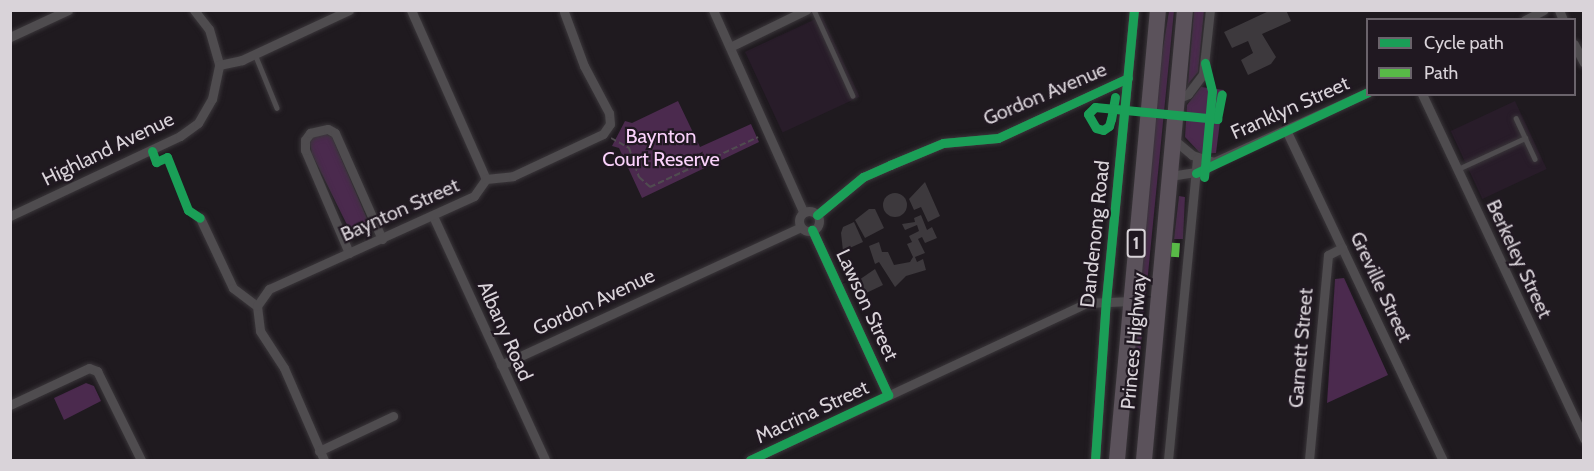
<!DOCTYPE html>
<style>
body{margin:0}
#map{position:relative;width:1594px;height:471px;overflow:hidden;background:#1f1a1f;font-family:Cabin,sans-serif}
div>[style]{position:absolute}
.built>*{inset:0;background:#281c29;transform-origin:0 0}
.green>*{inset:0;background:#4b2a4e}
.building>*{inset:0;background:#3d393d}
.round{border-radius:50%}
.path>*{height:2px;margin-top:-1px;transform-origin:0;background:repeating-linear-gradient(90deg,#504c50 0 6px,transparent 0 9px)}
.roads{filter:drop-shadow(0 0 2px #3a363a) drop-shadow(0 0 2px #3a363a)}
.lane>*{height:4.5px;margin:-2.25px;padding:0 2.25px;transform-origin:2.25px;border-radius:2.25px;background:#4f4c4f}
.street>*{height:9px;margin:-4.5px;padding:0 4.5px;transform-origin:4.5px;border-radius:4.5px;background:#4f4c4f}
.street>.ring{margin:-4.5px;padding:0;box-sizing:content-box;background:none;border:9px solid #4f4c4f;border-radius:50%}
.highway>*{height:16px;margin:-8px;padding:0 8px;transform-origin:8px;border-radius:8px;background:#5b525b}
.quiet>*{height:8px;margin-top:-4px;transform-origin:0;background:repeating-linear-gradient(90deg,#58b947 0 15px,transparent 0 23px)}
.cycleway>*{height:9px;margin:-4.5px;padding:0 4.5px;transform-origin:4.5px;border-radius:4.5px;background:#1a9f57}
span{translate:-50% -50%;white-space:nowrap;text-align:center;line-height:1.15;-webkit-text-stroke:4.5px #201821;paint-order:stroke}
.shield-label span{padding:2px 4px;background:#201821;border:2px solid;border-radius:4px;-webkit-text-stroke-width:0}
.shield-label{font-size:18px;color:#d9d3d9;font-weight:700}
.street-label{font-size:20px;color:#d9d3d9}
.park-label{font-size:20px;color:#fad2fb}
.frame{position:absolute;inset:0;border:12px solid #d9d3d9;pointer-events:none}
.legend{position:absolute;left:1366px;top:18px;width:210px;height:78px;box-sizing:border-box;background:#201821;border:2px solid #6a636b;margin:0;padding:8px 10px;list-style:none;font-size:18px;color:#d9d3d9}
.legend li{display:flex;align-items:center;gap:12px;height:30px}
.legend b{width:30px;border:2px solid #6a636b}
</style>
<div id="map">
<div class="built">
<i style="left:822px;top:16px;width:89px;height:85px;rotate:65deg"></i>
<i style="left:1515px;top:101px;width:75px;height:71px;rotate:65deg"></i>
</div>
<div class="green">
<i style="clip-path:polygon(1169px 11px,1174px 11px,1140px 355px,1132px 381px,1158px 79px)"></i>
<i style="clip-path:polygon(1194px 11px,1204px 11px,1198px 72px,1188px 84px)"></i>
<i style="clip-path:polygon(1201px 87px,1224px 90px,1216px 153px,1201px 154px,1185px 137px,1187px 105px)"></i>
<i style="clip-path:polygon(678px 101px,700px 147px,751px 124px,759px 142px,642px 198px,619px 148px,612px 146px,625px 121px,632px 123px)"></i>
<i style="clip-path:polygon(324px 133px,332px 137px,371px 228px,353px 237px,312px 154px,310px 143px,314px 135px)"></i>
<i style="clip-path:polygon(1179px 196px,1185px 197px,1183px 239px,1174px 239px)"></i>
<i style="clip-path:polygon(1344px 278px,1388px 375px,1327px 403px,1335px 279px)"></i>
<i style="clip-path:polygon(86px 383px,94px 386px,101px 401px,64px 420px,54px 398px)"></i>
</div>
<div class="building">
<i style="clip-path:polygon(1271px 10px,1286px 10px,1291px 21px,1262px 34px,1276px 57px,1271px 64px,1248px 75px,1241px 60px,1253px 53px,1248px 41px,1232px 48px,1224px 32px)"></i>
<i style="clip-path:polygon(925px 182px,940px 216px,928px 222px,921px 207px,914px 210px,909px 199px)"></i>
<i class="round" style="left:883px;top:193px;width:24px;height:24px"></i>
<i style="clip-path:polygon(869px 209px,875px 209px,884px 228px,865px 238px,855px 220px)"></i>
<i style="clip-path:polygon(921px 215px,927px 230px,932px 227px,937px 238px,925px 243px,922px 237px,918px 239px,925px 253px,915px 257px,917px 262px,923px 259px,926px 270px,906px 276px,895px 287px,879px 262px,875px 264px,869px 246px,879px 242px,882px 252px,888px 252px,894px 265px,910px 262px,913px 257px,907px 244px,912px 242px,909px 236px,919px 231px,917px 225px,905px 230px,902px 224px,915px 222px,914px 218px)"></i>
<i style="clip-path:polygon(854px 222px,863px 242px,843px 251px,841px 233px,843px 227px)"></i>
<i style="clip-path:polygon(875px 269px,883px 285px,862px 295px,856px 282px)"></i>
</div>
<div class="path">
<i style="left:611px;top:138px;width:21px;rotate:29deg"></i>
<i style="left:629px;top:148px;width:31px;rotate:71deg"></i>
<i style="left:639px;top:177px;width:15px;rotate:42deg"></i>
<i style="left:650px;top:187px;width:119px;rotate:-24.8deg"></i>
</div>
<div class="roads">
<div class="lane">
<i style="left:814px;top:10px;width:94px;rotate:65.6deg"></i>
<i style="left:255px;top:54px;width:58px;rotate:67.8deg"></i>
<i style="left:1516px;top:118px;width:45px;rotate:65.1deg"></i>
<i style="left:1458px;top:169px;width:74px;rotate:-24.8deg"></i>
</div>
<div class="street">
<i style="left:194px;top:10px;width:24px;rotate:52deg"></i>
<i style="left:209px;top:29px;width:37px;rotate:74deg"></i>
<i style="left:411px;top:10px;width:185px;rotate:66.1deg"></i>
<i style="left:713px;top:10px;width:222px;rotate:65.9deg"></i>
<i style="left:1559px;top:10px;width:11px;rotate:68deg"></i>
<i style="left:1525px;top:20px;width:21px;rotate:-28deg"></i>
<i style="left:10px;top:37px;width:64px;rotate:-25deg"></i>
<i style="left:1574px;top:44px;width:21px;rotate:62deg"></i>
<i style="left:730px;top:47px;width:85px;rotate:-26deg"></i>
<i style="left:1422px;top:94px;width:381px;rotate:64.8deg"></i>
<i style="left:1177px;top:99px;width:12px;rotate:-24deg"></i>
<i style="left:1188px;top:94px;width:25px;rotate:-53deg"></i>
<i style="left:1203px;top:74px;width:64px;rotate:-83.8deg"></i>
<i style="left:1286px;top:130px;width:365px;rotate:64.6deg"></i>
<i style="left:1173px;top:139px;width:25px;rotate:40deg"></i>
<i style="left:1192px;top:155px;width:23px;rotate:18deg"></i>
<i style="left:1170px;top:176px;width:33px;rotate:-9deg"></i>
<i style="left:1203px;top:171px;width:14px;rotate:-39deg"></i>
<i style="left:1214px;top:162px;width:169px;rotate:-24.4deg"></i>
<i class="ring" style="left:799px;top:211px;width:11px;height:11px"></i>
<i style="left:817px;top:215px;width:60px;rotate:-39.6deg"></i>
<i style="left:863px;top:177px;width:30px;rotate:-24deg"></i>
<i style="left:890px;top:165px;width:57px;rotate:-22.5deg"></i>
<i style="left:943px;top:143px;width:55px;rotate:-5.2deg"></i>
<i style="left:998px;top:138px;width:143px;rotate:-24.8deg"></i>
<i style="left:10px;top:216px;width:188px;rotate:-25.2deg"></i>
<i style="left:180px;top:136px;width:22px;rotate:-36deg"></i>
<i style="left:198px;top:123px;width:28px;rotate:-60deg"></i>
<i style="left:212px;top:99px;width:35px;rotate:-78deg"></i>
<i style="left:219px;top:65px;width:24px;rotate:-12deg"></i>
<i style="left:242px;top:60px;width:118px;rotate:-25deg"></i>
<i style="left:433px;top:216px;width:268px;rotate:65.3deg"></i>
<i style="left:200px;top:218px;width:77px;rotate:64.8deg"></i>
<i style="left:233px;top:288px;width:30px;rotate:37deg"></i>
<i style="left:257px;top:306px;width:25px;rotate:83deg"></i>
<i style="left:260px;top:331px;width:44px;rotate:57deg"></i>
<i style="left:284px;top:368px;width:100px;rotate:66.5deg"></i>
<i style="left:812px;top:230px;width:182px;rotate:65.3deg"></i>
<i style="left:349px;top:253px;width:112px;rotate:-113.1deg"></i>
<i style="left:305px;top:150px;width:10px;rotate:-90deg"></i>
<i style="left:305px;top:140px;width:9px;rotate:-54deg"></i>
<i style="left:310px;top:133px;width:18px;rotate:-13deg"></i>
<i style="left:328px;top:129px;width:8px;rotate:30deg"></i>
<i style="left:335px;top:133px;width:116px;rotate:66.1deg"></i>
<i style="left:257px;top:306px;width:21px;rotate:-55deg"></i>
<i style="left:269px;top:289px;width:225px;rotate:-24.4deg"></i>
<i style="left:474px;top:196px;width:21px;rotate:-55deg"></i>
<i style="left:486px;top:179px;width:27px;rotate:-6deg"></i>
<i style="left:513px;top:176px;width:99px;rotate:-25deg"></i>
<i style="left:603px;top:134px;width:12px;rotate:-55deg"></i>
<i style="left:610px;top:124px;width:11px;rotate:-95deg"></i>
<i style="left:609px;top:113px;width:53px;rotate:-118deg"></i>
<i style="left:584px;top:66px;width:58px;rotate:-110.3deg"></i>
<i style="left:501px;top:365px;width:330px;rotate:-24.7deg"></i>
<i style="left:10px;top:405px;width:87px;rotate:-25.1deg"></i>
<i style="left:89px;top:368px;width:9px;rotate:21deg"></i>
<i style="left:97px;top:371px;width:99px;rotate:63.7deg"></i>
<i style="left:319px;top:451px;width:82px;rotate:-25.3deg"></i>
<i style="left:750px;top:460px;width:372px;rotate:-25deg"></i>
<i style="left:1087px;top:303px;width:44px;rotate:-2.6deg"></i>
<i style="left:1095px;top:460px;width:160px;rotate:-86.1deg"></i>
<i style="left:1106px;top:300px;width:291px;rotate:-84.5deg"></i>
<i style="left:1168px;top:460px;width:303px;rotate:-84.5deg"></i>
<i style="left:1309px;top:460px;width:206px;rotate:-84.7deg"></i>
<i style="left:1328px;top:255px;width:16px;rotate:-27deg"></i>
</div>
<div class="highway">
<i style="left:1117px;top:460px;width:452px;rotate:-84.8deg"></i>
<i style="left:1144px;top:460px;width:452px;rotate:-84.8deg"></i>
</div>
</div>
<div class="quiet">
<i style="left:1175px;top:257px;width:14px;rotate:-86deg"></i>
</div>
<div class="cycleway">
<i style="left:1115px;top:97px;width:22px;rotate:100deg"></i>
<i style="left:1111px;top:119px;width:7px;rotate:106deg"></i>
<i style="left:1109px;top:126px;width:7px;rotate:146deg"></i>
<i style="left:1103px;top:130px;width:7px;rotate:-164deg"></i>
<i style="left:1096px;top:128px;width:16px;rotate:-120deg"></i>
<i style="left:1088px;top:114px;width:10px;rotate:-45deg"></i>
<i style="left:1095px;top:107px;width:123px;rotate:5.6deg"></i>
<i style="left:1217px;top:119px;width:25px;rotate:-79deg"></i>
<i style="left:152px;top:151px;width:12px;rotate:70deg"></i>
<i style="left:156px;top:162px;width:12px;rotate:-24deg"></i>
<i style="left:167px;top:157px;width:57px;rotate:68.4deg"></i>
<i style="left:188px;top:210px;width:14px;rotate:34deg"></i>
<i style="left:1196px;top:173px;width:190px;rotate:-25.2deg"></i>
<i style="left:1204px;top:177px;width:86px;rotate:-84.7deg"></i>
<i style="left:1212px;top:91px;width:29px;rotate:-104deg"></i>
<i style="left:817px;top:215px;width:60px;rotate:-39.6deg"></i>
<i style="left:863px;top:177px;width:30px;rotate:-24deg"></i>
<i style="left:890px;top:165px;width:57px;rotate:-22.5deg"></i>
<i style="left:943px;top:143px;width:55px;rotate:-5.2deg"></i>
<i style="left:998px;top:138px;width:143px;rotate:-24.8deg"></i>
<i style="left:750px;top:460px;width:153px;rotate:-25.2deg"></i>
<i style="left:888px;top:395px;width:182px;rotate:-114.7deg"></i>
<i style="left:1095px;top:460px;width:160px;rotate:-86.1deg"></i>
<i style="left:1106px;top:300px;width:291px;rotate:-84.5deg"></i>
</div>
<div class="shield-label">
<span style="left:1136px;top:243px">1</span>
</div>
<div class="street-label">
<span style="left:1045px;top:94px;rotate:-23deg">Gordon Avenue</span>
<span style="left:1290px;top:108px;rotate:-24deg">Franklyn Street</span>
<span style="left:108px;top:149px;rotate:-26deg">Highland Avenue</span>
<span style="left:400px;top:210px;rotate:-24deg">Baynton Street</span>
<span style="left:1095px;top:234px;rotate:-84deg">Dandenong Road</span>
<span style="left:1519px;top:259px;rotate:65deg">Berkeley Street</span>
<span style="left:1381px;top:287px;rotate:65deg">Greville Street</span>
<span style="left:594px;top:302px;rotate:-25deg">Gordon Avenue</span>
<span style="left:867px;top:305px;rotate:65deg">Lawson Street</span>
<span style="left:505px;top:331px;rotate:66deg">Albany Road</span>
<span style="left:1134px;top:341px;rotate:-85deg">Princes Highway</span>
<span style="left:1301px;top:348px;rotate:-85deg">Garnett Street</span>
<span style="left:812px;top:412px;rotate:-25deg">Macrina Street</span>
</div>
<div class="park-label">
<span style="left:661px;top:148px">Baynton<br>Court Reserve</span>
</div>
<div class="frame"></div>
<ul class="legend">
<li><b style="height:8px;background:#1a9f57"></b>Cycle path</li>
<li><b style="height:8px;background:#58b947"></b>Path</li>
</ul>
</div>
